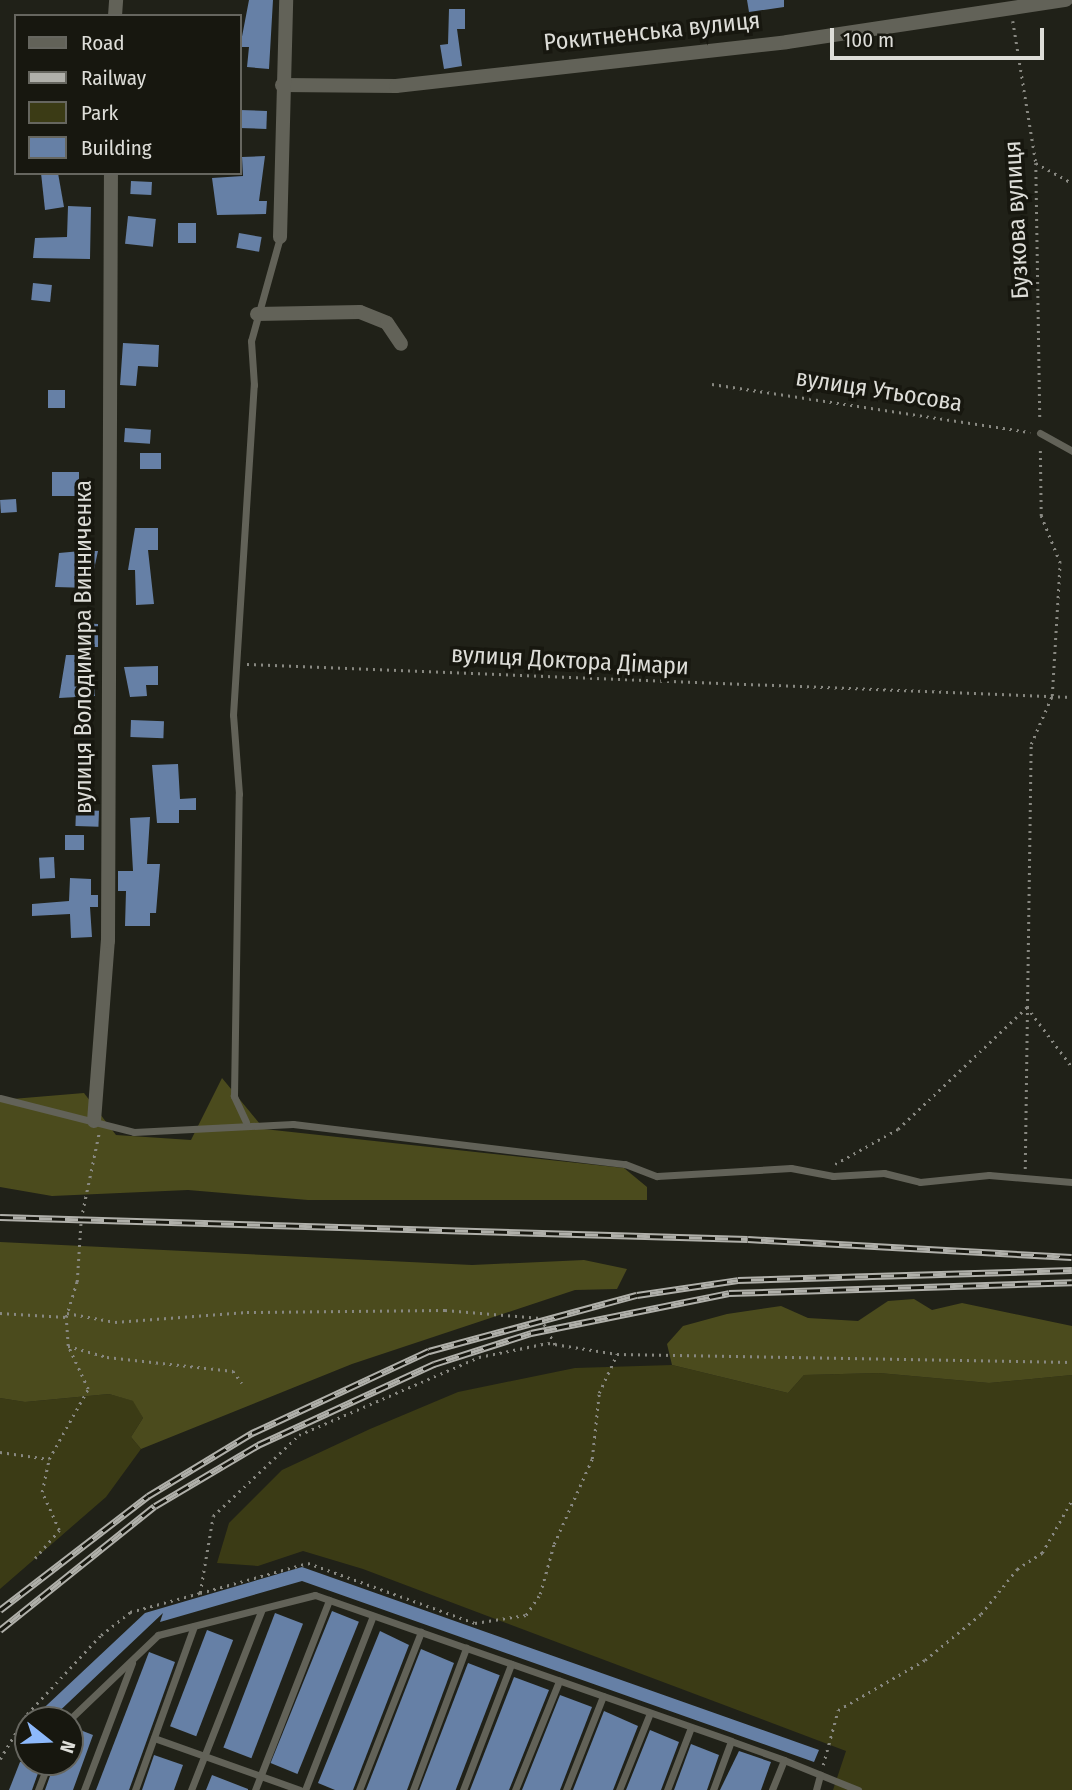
<!DOCTYPE html>
<meta charset="utf-8">
<style>
body{margin:0}
#map{position:relative;width:1072px;height:1790px;overflow:hidden;background:#202118;font-family:"Fira Sans Condensed",sans-serif}
div>[style]{position:absolute}
.green>*{inset:0;background:#3b3b15}
.forest>*{inset:0;background:#4b4b1d}
.building>*{inset:0;background:#6680a6;transform-origin:0 0}
.path>*{height:2.5px;margin-top:-1.25px;transform-origin:0;background:repeating-linear-gradient(90deg,#888881 0 2px,transparent 0 7px)}
.lane>*{height:7px;margin:-3.5px;padding:0 3.5px;transform-origin:3.5px;border-radius:3.5px;background:#626258}
.street>*{height:14px;margin:-7px;padding:0 7px;transform-origin:7px;border-radius:7px;background:#626258}
.rail>*{height:7px;margin-top:-3.5px;transform-origin:0;background:repeating-linear-gradient(90deg,#17170f 0 13px,#b0b0aa 0 26px);box-sizing:border-box;border-block:2px solid #b0b0aa}
span{translate:-50% -50%;white-space:nowrap;text-align:center;line-height:1.15;-webkit-text-stroke:7px #17170f;paint-order:stroke}
.street-label{font-size:24px;color:#ddddd8}
.legend{position:absolute;left:14px;top:14px;width:228px;height:161px;box-sizing:border-box;background:#17170f;border:2px solid #66665f;margin:0;padding:9px 12px;list-style:none;font-size:21px;color:#ddddd8}
.legend li{display:flex;align-items:center;gap:14px;height:35px}
.legend b{width:35px;border:2px solid #66665f}
.north{position:absolute;left:14px;top:1706px;width:70px;height:70px;box-sizing:border-box;background:#17170f;border:2px solid #66665f;border-radius:50%;rotate:108deg;font-size:19px;font-weight:700;line-height:28px;text-align:center;color:#ddddd8}
.north::after{content:'';display:block;margin:auto;width:24px;height:32px;background:#8db9fc;clip-path:polygon(50% 0,100% 100%,50% 72%,0 100%)}
.scale{position:absolute;left:830px;top:28px;width:214px;height:32px;box-sizing:border-box;border:4px solid #ddddd8;border-top:0;padding-left:9px;font-size:21px;line-height:24px;white-space:nowrap;color:#ddddd8;-webkit-text-stroke:5px #17170f;paint-order:stroke}
</style>
<div id="map">
<div class="green">
<i style="clip-path:polygon(672px 1365px,788px 1393px,804px 1375px,879px 1373px,989px 1383px,1072px 1375px,1072px 1790px,833px 1790px,846px 1751px,363px 1569px,303px 1551px,258px 1566px,217px 1563px,229px 1523px,282px 1470px,370px 1429px,458px 1392px,575px 1368px)"></i>
<i style="clip-path:polygon(109px 1394px,134px 1401px,143px 1418px,131px 1437px,141px 1449px,106px 1497px,0 1589px,0 1398px,25px 1402px)"></i>
</div>
<div class="forest">
<i style="clip-path:polygon(222px 1078px,264px 1129px,624px 1168px,647px 1187px,647px 1200px,308px 1200px,188px 1190px,52px 1196px,0 1187px,0 1100px,84px 1093px,116px 1135px,191px 1140px)"></i>
<i style="clip-path:polygon(0 1242px,472px 1265px,584px 1260px,627px 1269px,617px 1289px,575px 1290px,352px 1364px,141px 1449px,131px 1437px,143px 1418px,133px 1401px,109px 1394px,25px 1402px,0 1398px)"></i>
<i style="clip-path:polygon(914px 1299px,932px 1310px,962px 1303px,1072px 1326px,1072px 1375px,989px 1383px,879px 1373px,804px 1375px,788px 1393px,672px 1365px,667px 1344px,683px 1326px,727px 1314px,781px 1306px,808px 1318px,858px 1321px,888px 1301px)"></i>
</div>
<div class="building">
<i style="clip-path:polygon(249px 0,273px 0,269px 69px,247px 67px,249px 47px,240px 47px)"></i>
<i style="clip-path:polygon(747px 0,784px 0,784px 7px,749px 12px)"></i>
<i style="clip-path:polygon(449px 9px,465px 9px,465px 29px,457px 29px,462px 66px,444px 69px,440px 45px,448px 44px)"></i>
<i style="left:240px;top:110px;width:27px;height:18px;rotate:2deg"></i>
<i style="clip-path:polygon(265px 156px,259px 201px,267px 201px,266px 214px,217px 215px,212px 178px,243px 176px,242px 157px)"></i>
<i style="clip-path:polygon(41px 173px,58px 173px,64px 207px,45px 210px)"></i>
<i style="left:131px;top:181px;width:21px;height:13px;rotate:3deg"></i>
<i style="clip-path:polygon(68px 206px,91px 207px,90px 259px,33px 258px,35px 238px,67px 237px)"></i>
<i style="left:128px;top:216px;width:28px;height:28px;rotate:6deg"></i>
<i style="left:178px;top:223px;width:18px;height:20px"></i>
<i style="left:239px;top:233px;width:23px;height:15px;rotate:10deg"></i>
<i style="left:33px;top:283px;width:19px;height:17px;rotate:6deg"></i>
<i style="clip-path:polygon(123px 343px,159px 345px,158px 367px,138px 366px,136px 386px,120px 385px)"></i>
<i style="left:48px;top:390px;width:17px;height:18px"></i>
<i style="left:125px;top:428px;width:26px;height:14px;rotate:4deg"></i>
<i style="left:140px;top:453px;width:21px;height:16px"></i>
<i style="left:52px;top:472px;width:27px;height:24px"></i>
<i style="left:16px;top:499px;width:13px;height:16px;rotate:86deg"></i>
<i style="clip-path:polygon(135px 528px,158px 528px,158px 550px,148px 550px,154px 604px,136px 605px,135px 570px,128px 570px)"></i>
<i style="clip-path:polygon(81px 551px,98px 551px,90px 588px,55px 587px,59px 553px)"></i>
<i style="clip-path:polygon(79px 623px,98px 624px,98px 647px,91px 647px,95px 696px,59px 698px,66px 655px,78px 655px)"></i>
<i style="clip-path:polygon(158px 666px,158px 685px,146px 685px,147px 696px,130px 697px,124px 667px)"></i>
<i style="left:131px;top:720px;width:33px;height:17px;rotate:2deg"></i>
<i style="clip-path:polygon(178px 764px,180px 799px,196px 798px,196px 810px,179px 810px,179px 823px,157px 823px,152px 765px)"></i>
<i style="left:76px;top:810px;width:23px;height:16px;rotate:2deg"></i>
<i style="clip-path:polygon(150px 817px,147px 864px,160px 864px,156px 913px,150px 913px,150px 926px,125px 926px,126px 891px,118px 891px,118px 871px,133px 871px,130px 818px)"></i>
<i style="left:65px;top:835px;width:19px;height:15px"></i>
<i style="left:54px;top:857px;width:21px;height:15px;rotate:87deg"></i>
<i style="clip-path:polygon(70px 878px,91px 879px,91px 895px,98px 895px,98px 907px,90px 907px,92px 937px,71px 938px,70px 914px,32px 916px,32px 904px,69px 901px)"></i>
<i style="clip-path:polygon(302px 1567px,819px 1750px,814px 1762px,302px 1581px,160px 1622px,163px 1613px,50px 1720px,31px 1720px,145px 1613px)"></i>
<i style="left:332px;top:1611px;width:29px;height:164px;rotate:22deg"></i>
<i style="left:275px;top:1613px;width:30px;height:144px;rotate:21deg"></i>
<i style="left:207px;top:1630px;width:28px;height:103px;rotate:21deg"></i>
<i style="clip-path:polygon(380px 1631px,409px 1645px,353px 1790px,335px 1790px,318px 1783px)"></i>
<i style="clip-path:polygon(421px 1649px,454px 1663px,407px 1790px,366px 1790px)"></i>
<i style="clip-path:polygon(149px 1652px,175px 1662px,129px 1790px,96px 1790px)"></i>
<i style="left:468px;top:1663px;width:34px;height:136px;rotate:21deg"></i>
<i style="clip-path:polygon(514px 1677px,549px 1690px,509px 1790px,470px 1790px)"></i>
<i style="clip-path:polygon(560px 1695px,592px 1707px,560px 1790px,522px 1790px)"></i>
<i style="clip-path:polygon(604px 1711px,638px 1726px,613px 1790px,573px 1790px)"></i>
<i style="clip-path:polygon(70px 1726px,93px 1735px,73px 1790px,45px 1790px,55px 1762px,70px 1762px)"></i>
<i style="clip-path:polygon(650px 1730px,679px 1742px,661px 1790px,626px 1790px)"></i>
<i style="clip-path:polygon(691px 1744px,719px 1755px,707px 1790px,674px 1790px)"></i>
<i style="clip-path:polygon(739px 1751px,771px 1762px,761px 1790px,720px 1790px)"></i>
<i style="clip-path:polygon(154px 1755px,183px 1765px,174px 1790px,142px 1790px)"></i>
<i style="clip-path:polygon(20px 1762px,42px 1762px,32px 1790px,9px 1790px)"></i>
<i style="clip-path:polygon(212px 1775px,248px 1789px,248px 1790px,206px 1790px)"></i>
</div>
<div class="path">
<i style="left:1013px;top:21px;width:144px;rotate:80.8deg"></i>
<i style="left:1036px;top:163px;width:258px;rotate:89.1deg"></i>
<i style="left:1036px;top:163px;width:41px;rotate:29.1deg"></i>
<i style="left:712px;top:384px;width:322px;rotate:8.6deg"></i>
<i style="left:247px;top:664px;width:826px;rotate:2.29deg"></i>
<i style="left:835px;top:1164px;width:72px;rotate:-29.1deg"></i>
<i style="left:898px;top:1129px;width:178px;rotate:-43.4deg"></i>
<i style="left:1027px;top:1007px;width:75px;rotate:53.1deg"></i>
<i style="left:1025px;top:1169px;width:425px;rotate:-89.2deg"></i>
<i style="left:1031px;top:744px;width:52px;rotate:-66.4deg"></i>
<i style="left:1052px;top:696px;width:133px;rotate:-86.6deg"></i>
<i style="left:1060px;top:563px;width:51px;rotate:-112deg"></i>
<i style="left:1041px;top:516px;width:70px;rotate:-90.8deg"></i>
<i style="left:0;top:1313px;width:66px;rotate:3.5deg"></i>
<i style="left:67px;top:1313px;width:49px;rotate:10.6deg"></i>
<i style="left:115px;top:1322px;width:132px;rotate:-4.3deg"></i>
<i style="left:247px;top:1312px;width:198px;rotate:-0.6deg"></i>
<i style="left:445px;top:1310px;width:96px;rotate:4.8deg"></i>
<i style="left:541px;top:1318px;width:32px;rotate:62deg"></i>
<i style="left:68px;top:1346px;width:41px;rotate:15.8deg"></i>
<i style="left:107px;top:1357px;width:127px;rotate:6.3deg"></i>
<i style="left:233px;top:1371px;width:15px;rotate:53deg"></i>
<i style="left:0;top:1452px;width:49px;rotate:8.1deg"></i>
<i style="left:35px;top:1558px;width:37px;rotate:-49deg"></i>
<i style="left:59px;top:1530px;width:42px;rotate:-114.1deg"></i>
<i style="left:42px;top:1492px;width:34px;rotate:-78deg"></i>
<i style="left:49px;top:1459px;width:80px;rotate:-60.9deg"></i>
<i style="left:88px;top:1389px;width:47px;rotate:-114.9deg"></i>
<i style="left:68px;top:1346px;width:29px;rotate:-94deg"></i>
<i style="left:66px;top:1317px;width:37px;rotate:-73deg"></i>
<i style="left:77px;top:1282px;width:63px;rotate:-86.4deg"></i>
<i style="left:81px;top:1219px;width:88px;rotate:-78.2deg"></i>
<i style="left:200px;top:1593px;width:112px;rotate:-15.5deg"></i>
<i style="left:308px;top:1563px;width:177px;rotate:19.8deg"></i>
<i style="left:475px;top:1623px;width:52px;rotate:-8.9deg"></i>
<i style="left:526px;top:1615px;width:25px;rotate:-56deg"></i>
<i style="left:540px;top:1594px;width:52px;rotate:-74.4deg"></i>
<i style="left:554px;top:1544px;width:93px;rotate:-65.9deg"></i>
<i style="left:592px;top:1459px;width:66px;rotate:-83.9deg"></i>
<i style="left:599px;top:1393px;width:43px;rotate:-65.2deg"></i>
<i style="left:0;top:1759px;width:52px;rotate:-59deg"></i>
<i style="left:27px;top:1714px;width:108px;rotate:-46.9deg"></i>
<i style="left:101px;top:1635px;width:37px;rotate:-38deg"></i>
<i style="left:130px;top:1612px;width:73px;rotate:-15.2deg"></i>
<i style="left:200px;top:1593px;width:78px;rotate:-80.4deg"></i>
<i style="left:213px;top:1516px;width:118px;rotate:-43.3deg"></i>
<i style="left:299px;top:1435px;width:196px;rotate:-23.4deg"></i>
<i style="left:479px;top:1357px;width:70px;rotate:-11.5deg"></i>
<i style="left:548px;top:1343px;width:70px;rotate:9.1deg"></i>
<i style="left:617px;top:1354px;width:455px;rotate:1deg"></i>
<i style="left:823px;top:1765px;width:57px;rotate:-74.7deg"></i>
<i style="left:838px;top:1710px;width:100px;rotate:-29.9deg"></i>
<i style="left:925px;top:1660px;width:72px;rotate:-39.4deg"></i>
<i style="left:981px;top:1614px;width:58px;rotate:-51.3deg"></i>
<i style="left:1017px;top:1569px;width:30px;rotate:-33deg"></i>
<i style="left:1042px;top:1553px;width:61px;rotate:-60.5deg"></i>
</div>
<div class="lane">
<i style="left:1040px;top:433px;width:37px;rotate:29deg"></i>
<i style="left:0;top:1098px;width:138px;rotate:14.2deg"></i>
<i style="left:134px;top:1132px;width:159px;rotate:-2.9deg"></i>
<i style="left:293px;top:1124px;width:334px;rotate:6.9deg"></i>
<i style="left:625px;top:1164px;width:34px;rotate:21deg"></i>
<i style="left:657px;top:1176px;width:134px;rotate:-3.4deg"></i>
<i style="left:791px;top:1168px;width:43px;rotate:10.8deg"></i>
<i style="left:833px;top:1176px;width:51px;rotate:-3.4deg"></i>
<i style="left:884px;top:1173px;width:37px;rotate:14deg"></i>
<i style="left:920px;top:1182px;width:69px;rotate:-5.8deg"></i>
<i style="left:989px;top:1175px;width:83px;rotate:4.8deg"></i>
<i style="left:246px;top:1122px;width:29px;rotate:-115deg"></i>
<i style="left:234px;top:1096px;width:302px;rotate:-89.1deg"></i>
<i style="left:239px;top:794px;width:79px;rotate:-94.3deg"></i>
<i style="left:233px;top:715px;width:331px;rotate:-86.4deg"></i>
<i style="left:254px;top:385px;width:44px;rotate:-93.9deg"></i>
<i style="left:251px;top:341px;width:108px;rotate:-74.4deg"></i>
<i style="left:69px;top:1720px;width:123px;rotate:-43.7deg"></i>
<i style="left:158px;top:1635px;width:162px;rotate:-14.3deg"></i>
<i style="left:315px;top:1595px;width:441px;rotate:19.3deg"></i>
<i style="left:154px;top:1738px;width:155px;rotate:19.6deg"></i>
<i style="left:784px;top:1760px;width:80px;rotate:22.1deg"></i>
<i style="left:38px;top:1790px;width:30px;rotate:-69deg"></i>
<i style="left:84px;top:1790px;width:136px;rotate:-69.3deg"></i>
<i style="left:135px;top:1790px;width:174px;rotate:-70.2deg"></i>
<i style="left:191px;top:1790px;width:194px;rotate:-68.6deg"></i>
<i style="left:255px;top:1790px;width:204px;rotate:-68.7deg"></i>
<i style="left:305px;top:1790px;width:187px;rotate:-68.7deg"></i>
<i style="left:359px;top:1790px;width:170px;rotate:-68.6deg"></i>
<i style="left:413px;top:1790px;width:152px;rotate:-69.5deg"></i>
<i style="left:463px;top:1790px;width:135px;rotate:-69.1deg"></i>
<i style="left:515px;top:1790px;width:118px;rotate:-68deg"></i>
<i style="left:566px;top:1790px;width:101px;rotate:-68.5deg"></i>
<i style="left:619px;top:1790px;width:83px;rotate:-68.1deg"></i>
<i style="left:667px;top:1790px;width:67px;rotate:-69.1deg"></i>
<i style="left:713px;top:1790px;width:52px;rotate:-69.8deg"></i>
<i style="left:731px;top:1741px;width:56px;rotate:19.7deg"></i>
<i style="left:784px;top:1760px;width:32px;rotate:112deg"></i>
<i style="left:816px;top:1790px;width:16px;rotate:-75deg"></i>
</div>
<div class="street">
<i style="left:115px;top:16px;width:16px;rotate:-86deg"></i>
<i style="left:282px;top:85px;width:114px;rotate:0.5deg"></i>
<i style="left:396px;top:86px;width:393px;rotate:-6.4deg"></i>
<i style="left:787px;top:42px;width:282px;rotate:-8.6deg"></i>
<i style="left:280px;top:237px;width:237px;rotate:-88.5deg"></i>
<i style="left:257px;top:314px;width:103px;rotate:-1.1deg"></i>
<i style="left:360px;top:312px;width:29px;rotate:22deg"></i>
<i style="left:387px;top:323px;width:25px;rotate:56deg"></i>
<i style="left:94px;top:1121px;width:181px;rotate:-85.6deg"></i>
<i style="left:108px;top:941px;width:768px;rotate:-89.78deg"></i>
</div>
<div class="rail">
<i style="left:0;top:1217px;width:748px;rotate:1.68deg"></i>
<i style="left:748px;top:1239px;width:324px;rotate:3.2deg"></i>
<i style="left:0;top:1610px;width:187px;rotate:-37.6deg"></i>
<i style="left:148px;top:1496px;width:122px;rotate:-31.2deg"></i>
<i style="left:252px;top:1433px;width:195px;rotate:-24.9deg"></i>
<i style="left:429px;top:1351px;width:215px;rotate:-15.1deg"></i>
<i style="left:637px;top:1295px;width:102px;rotate:-8.4deg"></i>
<i style="left:738px;top:1280px;width:334px;rotate:-1.7deg"></i>
<i style="left:0;top:1630px;width:198px;rotate:-38.7deg"></i>
<i style="left:155px;top:1506px;width:120px;rotate:-30.6deg"></i>
<i style="left:258px;top:1445px;width:194px;rotate:-24.7deg"></i>
<i style="left:434px;top:1364px;width:102px;rotate:-17.7deg"></i>
<i style="left:531px;top:1333px;width:202px;rotate:-11.4deg"></i>
<i style="left:729px;top:1293px;width:343px;rotate:-1.8deg"></i>
</div>
<div class="street-label">
<span style="left:652px;top:32px;rotate:-6deg">Рокитненська вулиця</span>
<span style="left:1017px;top:220px;rotate:-93deg">Бузкова вулиця</span>
<span style="left:879px;top:391px;rotate:9deg">вулиця Утьосова</span>
<span style="left:84px;top:647px;rotate:-90deg">вулиця Володимира Винниченка</span>
<span style="left:570px;top:661px;rotate:3deg">вулиця Доктора Дімари</span>
</div>
<ul class="legend">
<li><b style="height:9px;background:#626258"></b>Road</li>
<li><b style="height:9px;background:#b0b0aa"></b>Railway</li>
<li><b style="height:19px;background:#3b3b15"></b>Park</li>
<li><b style="height:19px;background:#6680a6"></b>Building</li>
</ul>
<div class="north">N</div>
<div class="scale">100 m</div>
</div>
